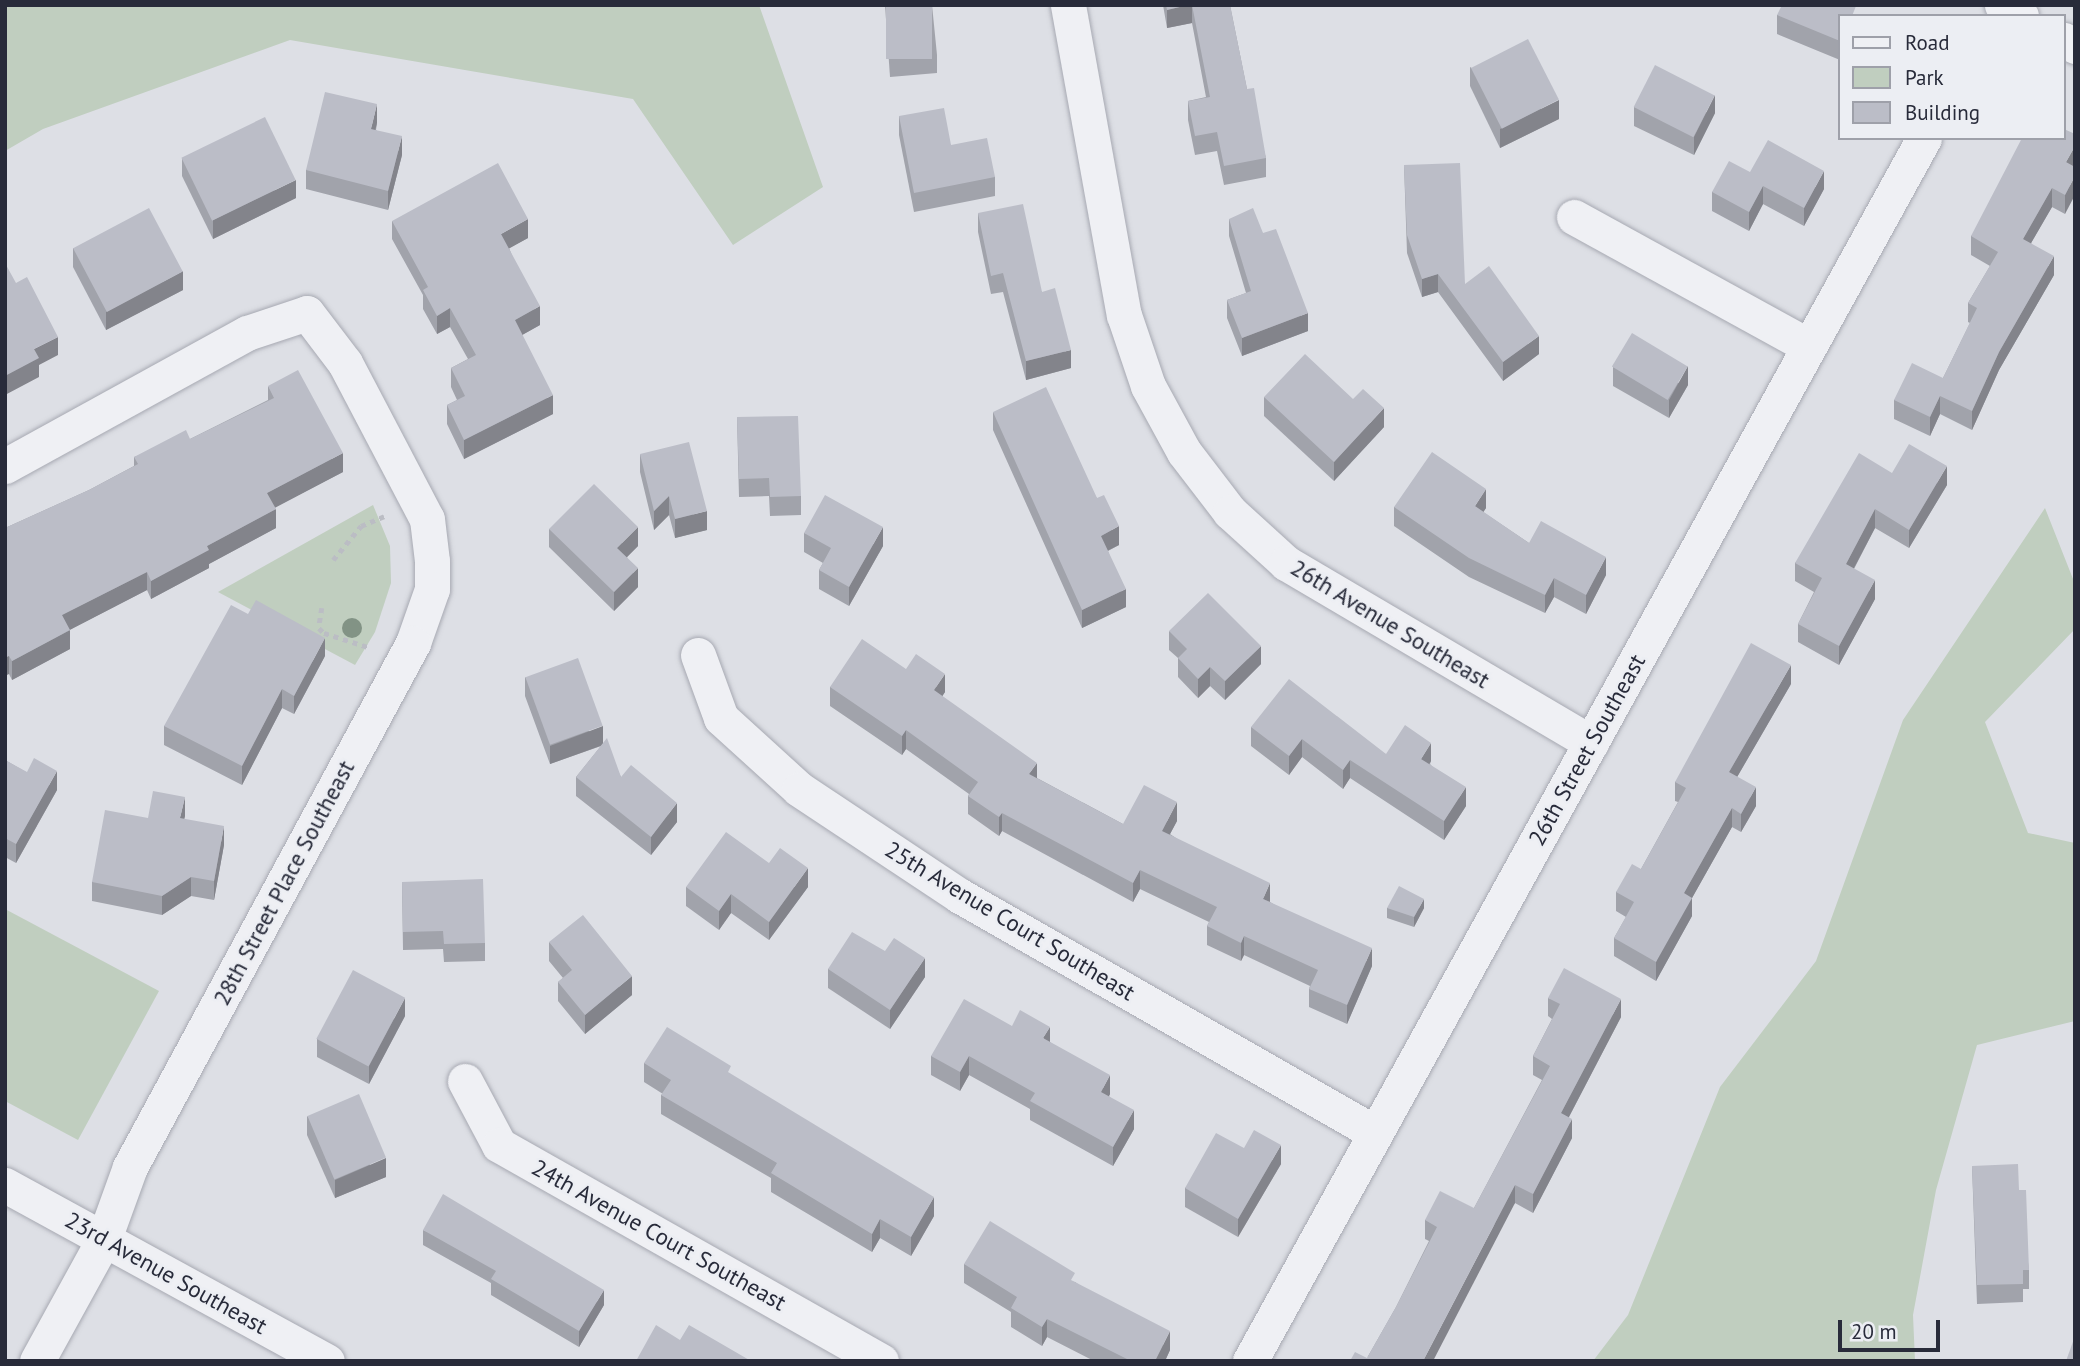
<!DOCTYPE html>
<style>
body{margin:0}
#map{position:relative;width:2080px;height:1366px;overflow:hidden;background:#dddfe5;font-family:"PT Sans",sans-serif}
div>[style]{position:absolute}
.green>*{inset:0;background:#c0cebf}
.path>*{height:4.5px;margin-top:-2.25px;transform-origin:0;background:repeating-linear-gradient(90deg,#bbbdc4 0 5px,transparent 0 10px)}
.roads{filter:drop-shadow(0 0 2px #a7a9b2) drop-shadow(0 0 2px #a7a9b2)}
.minor>*{height:35px;margin:-17.5px;padding:0 17.5px;transform-origin:17.5px;border-radius:17.5px;background:#eff0f4}
.trees>*{width:20px;height:20px;margin:-10px;border-radius:50%;background:#829385}
.wall>*{inset:0;background:#a1a3ab}
.shaded-wall>*{inset:0;background:#83848b}
.building>*{inset:0;background:#bbbdc7;transform-origin:0 0}
span{translate:-50% -50%;white-space:nowrap;text-align:center;line-height:1.15;-webkit-text-stroke:5px #eceef3;paint-order:stroke}
.street-label{font-size:23px;color:#282b3a}
.frame{position:absolute;inset:0;border:7px solid #282b3a;pointer-events:none}
.legend{position:absolute;left:1838px;top:14px;width:228px;height:126px;box-sizing:border-box;background:#eceef3;border:2px solid #9ea0a9;margin:0;padding:9px 12px;list-style:none;font-size:21px;color:#282b3a}
.legend li{display:flex;align-items:center;gap:14px;height:35px}
.legend b{width:35px;border:2px solid #9ea0a9}
.scale{position:absolute;left:1838px;top:1320px;width:102px;height:32px;box-sizing:border-box;border:4px solid #282b3a;border-top:0;padding-left:9px;font-size:21px;line-height:24px;white-space:nowrap;color:#282b3a;-webkit-text-stroke:5px #eceef3;paint-order:stroke}
</style>
<div id="map">
<div class="green">
<i style="clip-path:polygon(5px 5px,759px 5px,823px 187px,733px 245px,633px 99px,290px 40px,43px 129px,5px 151px)"></i>
<i style="clip-path:polygon(373px 505px,390px 546px,391px 583px,375px 632px,355px 665px,218px 592px)"></i>
<i style="clip-path:polygon(2045px 508px,2075px 584px,2075px 629px,1985px 722px,2028px 833px,2075px 843px,2075px 1021px,1977px 1045px,1936px 1190px,1913px 1315px,1915px 1361px,1593px 1361px,1628px 1315px,1720px 1087px,1816px 961px,1903px 720px)"></i>
<i style="clip-path:polygon(5px 909px,159px 991px,78px 1140px,5px 1101px)"></i>
</div>
<div class="path">
<i style="left:333px;top:560px;width:44px;rotate:-50.5deg"></i>
<i style="left:361px;top:526px;width:25px;rotate:-23deg"></i>
<i style="left:322px;top:608px;width:20px;rotate:99deg"></i>
<i style="left:319px;top:628px;width:7px;rotate:45deg"></i>
<i style="left:324px;top:633px;width:49px;rotate:17.7deg"></i>
</div>
<div class="roads">
<div class="minor">
<i style="left:1068px;top:5px;width:315px;rotate:79.8deg"></i>
<i style="left:1124px;top:315px;width:75px;rotate:71.3deg"></i>
<i style="left:1148px;top:386px;width:75px;rotate:61.4deg"></i>
<i style="left:1184px;top:452px;width:76px;rotate:52.5deg"></i>
<i style="left:1230px;top:512px;width:76px;rotate:42.3deg"></i>
<i style="left:1286px;top:563px;width:354px;rotate:30.5deg"></i>
<i style="left:2002px;top:5px;width:22px;rotate:30deg"></i>
<i style="left:2064px;top:40px;width:13px;rotate:29deg"></i>
<i style="left:1574px;top:217px;width:268px;rotate:28.8deg"></i>
<i style="left:5px;top:466px;width:276px;rotate:-28.8deg"></i>
<i style="left:247px;top:333px;width:63px;rotate:-18.4deg"></i>
<i style="left:307px;top:313px;width:63px;rotate:52.8deg"></i>
<i style="left:345px;top:363px;width:176px;rotate:62.3deg"></i>
<i style="left:427px;top:519px;width:42px;rotate:83.2deg"></i>
<i style="left:432px;top:561px;width:28px;rotate:90deg"></i>
<i style="left:432px;top:589px;width:57px;rotate:109.4deg"></i>
<i style="left:413px;top:643px;width:596px;rotate:118.37deg"></i>
<i style="left:130px;top:1167px;width:77px;rotate:109.9deg"></i>
<i style="left:104px;top:1239px;width:139px;rotate:118.8deg"></i>
<i style="left:698px;top:655px;width:67px;rotate:69.9deg"></i>
<i style="left:721px;top:718px;width:105px;rotate:42.3deg"></i>
<i style="left:799px;top:789px;width:193px;rotate:33.6deg"></i>
<i style="left:960px;top:896px;width:478px;rotate:29.7deg"></i>
<i style="left:465px;top:1081px;width:72px;rotate:62deg"></i>
<i style="left:499px;top:1145px;width:439px;rotate:29.5deg"></i>
<i style="left:5px;top:1185px;width:367px;rotate:28.7deg"></i>
<i style="left:1250px;top:1361px;width:1396px;rotate:-61.14deg"></i>
</div>
</div>
<div class="trees">
<i style="left:352px;top:628px"></i>
</div>
<div class="wall">
<i style="clip-path:polygon(885px 5px,932px 5px,937px 55px,937px 73px,890px 77px)"></i>
<i style="clip-path:polygon(1163px 5px,1230px 5px,1247px 89px,1266px 158px,1266px 177px,1224px 185px,1217px 151px,1195px 155px,1188px 120px,1188px 101px,1206px 97px,1192px 23px,1167px 28px)"></i>
<i style="clip-path:polygon(1777px 15px,1856px 16px,1840px 16px,1840px 60px,1777px 34px)"></i>
<i style="clip-path:polygon(1470px 67px,1559px 119px,1500px 148px,1470px 86px)"></i>
<i style="clip-path:polygon(1634px 107px,1715px 113px,1694px 155px,1634px 126px)"></i>
<i style="clip-path:polygon(899px 116px,951px 145px,995px 177px,995px 196px,914px 212px,899px 135px)"></i>
<i style="clip-path:polygon(377px 123px,376px 130px,402px 155px,388px 210px,306px 189px,306px 170px)"></i>
<i style="clip-path:polygon(182px 158px,296px 198px,213px 239px,182px 176px)"></i>
<i style="clip-path:polygon(1404px 165px,1465px 284px,1539px 354px,1503px 381px,1438px 292px,1422px 297px,1407px 253px)"></i>
<i style="clip-path:polygon(2073px 167px,2065px 214px,2052px 207px,2031px 243px,2054px 275px,1999px 370px,1972px 430px,1940px 414px,1930px 436px,1894px 419px,1894px 400px,1943px 378px,1970px 323px,1968px 322px,1968px 303px,1990px 266px,1971px 255px,1971px 236px)"></i>
<i style="clip-path:polygon(1750px 172px,1824px 189px,1804px 226px,1763px 204px,1749px 231px,1712px 211px,1712px 192px)"></i>
<i style="clip-path:polygon(978px 213px,1042px 292px,1071px 368px,1026px 380px,1003px 292px,991px 294px,978px 232px)"></i>
<i style="clip-path:polygon(1229px 219px,1263px 233px,1308px 331px,1242px 356px,1227px 318px,1227px 300px,1246px 293px,1229px 236px)"></i>
<i style="clip-path:polygon(392px 221px,528px 238px,509px 248px,540px 325px,522px 335px,553px 414px,464px 459px,447px 424px,447px 405px,457px 400px,451px 387px,451px 368px,468px 359px,450px 327px,437px 334px,423px 309px,423px 295px,392px 239px)"></i>
<i style="clip-path:polygon(73px 248px,183px 290px,106px 330px,73px 267px)"></i>
<i style="clip-path:polygon(1613px 367px,1688px 385px,1669px 418px,1613px 386px)"></i>
<i style="clip-path:polygon(268px 386px,343px 472px,275px 507px,276px 528px,209px 564px,209px 568px,151px 599px,147px 590px,69px 630px,70px 649px,12px 680px,9px 674px,5px 528px,89px 490px,134px 466px,134px 457px,190px 439px,268px 400px)"></i>
<i style="clip-path:polygon(1264px 397px,1384px 427px,1334px 481px,1264px 416px)"></i>
<i style="clip-path:polygon(993px 412px,1097px 498px,1119px 545px,1108px 551px,1126px 607px,1082px 628px,993px 430px)"></i>
<i style="clip-path:polygon(737px 417px,801px 496px,801px 515px,770px 516px,769px 496px,739px 497px)"></i>
<i style="clip-path:polygon(640px 454px,707px 530px,675px 538px,669px 515px,654px 530px,640px 472px)"></i>
<i style="clip-path:polygon(1892px 473px,1947px 485px,1909px 548px,1875px 528px,1854px 569px,1875px 599px,1839px 665px,1798px 642px,1798px 624px,1814px 592px,1795px 581px,1795px 563px)"></i>
<i style="clip-path:polygon(1394px 507px,1486px 508px,1483px 512px,1529px 543px,1606px 575px,1586px 614px,1554px 597px,1545px 613px,1469px 577px,1394px 526px)"></i>
<i style="clip-path:polygon(549px 529px,638px 546px,627px 557px,638px 587px,614px 611px,549px 547px)"></i>
<i style="clip-path:polygon(804px 533px,883px 546px,849px 606px,819px 589px,819px 570px,823px 563px,804px 552px)"></i>
<i style="clip-path:polygon(1169px 631px,1261px 664px,1225px 700px,1210px 686px,1198px 698px,1178px 677px,1178px 658px,1169px 650px)"></i>
<i style="clip-path:polygon(325px 656px,294px 714px,282px 708px,242px 785px,164px 745px,164px 726px)"></i>
<i style="clip-path:polygon(906px 669px,945px 692px,942px 696px,1037px 778px,1123px 824px,1177px 821px,1170px 834px,1270px 902px,1372px 966px,1347px 1024px,1309px 1007px,1309px 989px,1310px 986px,1244px 955px,1241px 961px,1207px 945px,1207px 926px,1209px 922px,1140px 889px,1133px 902px,1002px 831px,999px 836px,968px 814px,968px 796px,969px 794px,906px 749px,902px 755px,830px 706px,830px 687px)"></i>
<i style="clip-path:polygon(525px 677px,603px 743px,621px 777px,677px 822px,651px 855px,576px 796px,576px 777px,601px 746px,550px 764px,525px 696px)"></i>
<i style="clip-path:polygon(1791px 684px,1737px 777px,1756px 806px,1741px 832px,1732px 827px,1692px 898px,1692px 916px,1656px 981px,1614px 956px,1614px 938px,1626px 917px,1616px 911px,1616px 892px,1641px 869px,1678px 802px,1675px 801px,1675px 782px)"></i>
<i style="clip-path:polygon(1251px 727px,1386px 754px,1431px 761px,1430px 764px,1466px 806px,1444px 840px,1350px 778px,1343px 789px,1302px 757px,1289px 775px,1251px 746px)"></i>
<i style="clip-path:polygon(5px 760px,57px 790px,16px 863px,5px 857px)"></i>
<i style="clip-path:polygon(185px 816px,184px 819px,224px 845px,214px 900px,191px 896px,162px 915px,92px 901px,92px 882px,148px 818px)"></i>
<i style="clip-path:polygon(402px 882px,485px 943px,485px 961px,444px 962px,443px 949px,403px 950px)"></i>
<i style="clip-path:polygon(686px 887px,808px 887px,769px 940px,731px 913px,719px 930px,686px 906px)"></i>
<i style="clip-path:polygon(1387px 908px,1424px 908px,1414px 927px,1387px 918px)"></i>
<i style="clip-path:polygon(549px 942px,632px 995px,585px 1034px,558px 1001px,558px 982px,563px 978px,549px 961px)"></i>
<i style="clip-path:polygon(885px 951px,925px 977px,890px 1029px,828px 988px,828px 969px)"></i>
<i style="clip-path:polygon(1548px 998px,1621px 1017px,1569px 1117px,1572px 1138px,1533px 1213px,1515px 1203px,1367px 1358px,1396px 1307px,1429px 1241px,1425px 1239px,1425px 1220px,1474px 1208px,1542px 1080px,1533px 1075px,1533px 1056px,1552px 1019px,1548px 1016px)"></i>
<i style="clip-path:polygon(405px 1016px,369px 1084px,317px 1057px,317px 1039px)"></i>
<i style="clip-path:polygon(1012px 1026px,1050px 1042px,1110px 1094px,1109px 1096px,1134px 1129px,1113px 1166px,1030px 1120px,1030px 1109px,969px 1075px,960px 1091px,931px 1075px,931px 1056px)"></i>
<i style="clip-path:polygon(644px 1063px,731px 1075px,934px 1216px,911px 1256px,880px 1238px,872px 1252px,771px 1192px,771px 1178px,661px 1114px,661px 1095px,663px 1094px,644px 1082px)"></i>
<i style="clip-path:polygon(307px 1116px,386px 1177px,335px 1198px,307px 1135px)"></i>
<i style="clip-path:polygon(1244px 1148px,1281px 1164px,1238px 1237px,1185px 1207px,1185px 1188px)"></i>
<i style="clip-path:polygon(1972px 1166px,2019px 1190px,2029px 1270px,2029px 1289px,2023px 1289px,2023px 1302px,1977px 1304px)"></i>
<i style="clip-path:polygon(423px 1230px,604px 1305px,579px 1347px,491px 1295px,491px 1283px,423px 1245px)"></i>
<i style="clip-path:polygon(964px 1264px,1075px 1282px,1170px 1350px,1165px 1361px,1094px 1361px,1047px 1337px,1042px 1346px,1011px 1327px,1011px 1312px,964px 1283px)"></i>
</div>
<div class="shaded-wall">
<i style="clip-path:polygon(1188px 5px,1192px 5px,1192px 23px,1167px 28px,1167px 10px)"></i>
<i style="clip-path:polygon(1715px 95px,1715px 113px,1694px 155px,1694px 137px)"></i>
<i style="clip-path:polygon(1559px 100px,1559px 119px,1500px 148px,1500px 129px)"></i>
<i style="clip-path:polygon(377px 104px,377px 123px,371px 147px,371px 129px)"></i>
<i style="clip-path:polygon(402px 136px,402px 155px,388px 210px,388px 191px)"></i>
<i style="clip-path:polygon(2075px 146px,2075px 164px,2066px 181px,2066px 162px)"></i>
<i style="clip-path:polygon(1824px 171px,1824px 189px,1804px 226px,1804px 208px)"></i>
<i style="clip-path:polygon(2075px 176px,2075px 195px,2065px 214px,2065px 195px)"></i>
<i style="clip-path:polygon(296px 180px,296px 198px,213px 239px,213px 220px)"></i>
<i style="clip-path:polygon(1763px 186px,1763px 204px,1749px 231px,1749px 212px)"></i>
<i style="clip-path:polygon(2052px 188px,2052px 207px,2023px 257px,2023px 239px)"></i>
<i style="clip-path:polygon(528px 219px,528px 238px,501px 253px,501px 234px)"></i>
<i style="clip-path:polygon(2054px 256px,2054px 275px,1999px 370px,1972px 430px,1972px 411px,1999px 352px)"></i>
<i style="clip-path:polygon(183px 271px,183px 290px,106px 330px,106px 312px)"></i>
<i style="clip-path:polygon(1438px 274px,1438px 292px,1422px 297px,1422px 279px)"></i>
<i style="clip-path:polygon(540px 306px,540px 325px,515px 339px,515px 320px)"></i>
<i style="clip-path:polygon(450px 308px,450px 327px,437px 334px,437px 316px)"></i>
<i style="clip-path:polygon(1308px 313px,1308px 331px,1242px 356px,1242px 338px)"></i>
<i style="clip-path:polygon(1539px 336px,1539px 354px,1503px 381px,1503px 362px)"></i>
<i style="clip-path:polygon(58px 337px,58px 355px,39px 365px,39px 377px,5px 395px,5px 376px,34px 349px)"></i>
<i style="clip-path:polygon(1071px 350px,1071px 368px,1026px 380px,1026px 361px)"></i>
<i style="clip-path:polygon(1688px 366px,1688px 385px,1669px 418px,1669px 400px)"></i>
<i style="clip-path:polygon(553px 395px,553px 414px,464px 459px,464px 440px)"></i>
<i style="clip-path:polygon(1940px 396px,1940px 414px,1930px 436px,1930px 417px)"></i>
<i style="clip-path:polygon(1384px 408px,1384px 427px,1334px 481px,1334px 462px)"></i>
<i style="clip-path:polygon(343px 453px,343px 472px,267px 512px,267px 493px)"></i>
<i style="clip-path:polygon(1947px 466px,1947px 485px,1909px 548px,1909px 530px)"></i>
<i style="clip-path:polygon(1486px 489px,1486px 508px,1475px 525px,1475px 506px)"></i>
<i style="clip-path:polygon(669px 496px,669px 515px,654px 530px,654px 511px)"></i>
<i style="clip-path:polygon(276px 509px,276px 528px,209px 564px,209px 568px,151px 599px,151px 581px,207px 546px)"></i>
<i style="clip-path:polygon(1875px 509px,1875px 528px,1846px 583px,1846px 564px)"></i>
<i style="clip-path:polygon(707px 511px,707px 530px,675px 538px,675px 519px)"></i>
<i style="clip-path:polygon(1119px 526px,1119px 545px,1101px 554px,1101px 536px)"></i>
<i style="clip-path:polygon(638px 527px,638px 546px,617px 567px,617px 548px)"></i>
<i style="clip-path:polygon(883px 527px,883px 546px,849px 606px,849px 587px)"></i>
<i style="clip-path:polygon(1606px 557px,1606px 575px,1586px 614px,1586px 595px)"></i>
<i style="clip-path:polygon(638px 568px,638px 587px,614px 611px,614px 592px)"></i>
<i style="clip-path:polygon(147px 572px,147px 590px,62px 634px,62px 615px)"></i>
<i style="clip-path:polygon(1554px 578px,1554px 597px,1545px 613px,1545px 595px)"></i>
<i style="clip-path:polygon(1875px 580px,1875px 599px,1839px 665px,1839px 646px)"></i>
<i style="clip-path:polygon(1126px 589px,1126px 607px,1082px 628px,1082px 610px)"></i>
<i style="clip-path:polygon(70px 630px,70px 649px,12px 680px,12px 661px)"></i>
<i style="clip-path:polygon(325px 638px,325px 656px,294px 714px,294px 696px)"></i>
<i style="clip-path:polygon(1261px 646px,1261px 664px,1225px 700px,1225px 681px)"></i>
<i style="clip-path:polygon(9px 656px,9px 674px,5px 676px,5px 657px)"></i>
<i style="clip-path:polygon(1791px 665px,1791px 684px,1729px 791px,1729px 772px)"></i>
<i style="clip-path:polygon(1210px 667px,1210px 686px,1198px 698px,1198px 679px)"></i>
<i style="clip-path:polygon(945px 674px,945px 692px,934px 709px,934px 690px)"></i>
<i style="clip-path:polygon(282px 689px,282px 708px,242px 785px,242px 766px)"></i>
<i style="clip-path:polygon(603px 726px,603px 745px,550px 764px,550px 746px)"></i>
<i style="clip-path:polygon(906px 730px,906px 749px,902px 755px,902px 736px)"></i>
<i style="clip-path:polygon(1302px 739px,1302px 757px,1289px 775px,1289px 756px)"></i>
<i style="clip-path:polygon(1431px 743px,1431px 761px,1421px 777px,1421px 759px)"></i>
<i style="clip-path:polygon(1350px 760px,1350px 778px,1343px 789px,1343px 770px)"></i>
<i style="clip-path:polygon(1037px 763px,1037px 782px,1029px 774px)"></i>
<i style="clip-path:polygon(57px 771px,57px 790px,16px 863px,16px 844px)"></i>
<i style="clip-path:polygon(1466px 787px,1466px 806px,1444px 840px,1444px 821px)"></i>
<i style="clip-path:polygon(1756px 787px,1756px 806px,1741px 832px,1741px 814px)"></i>
<i style="clip-path:polygon(185px 797px,185px 816px,180px 837px,180px 818px)"></i>
<i style="clip-path:polygon(1177px 802px,1177px 821px,1162px 849px,1162px 831px)"></i>
<i style="clip-path:polygon(677px 803px,677px 822px,651px 855px,651px 837px)"></i>
<i style="clip-path:polygon(1732px 808px,1732px 827px,1692px 898px,1692px 916px,1656px 981px,1656px 962px,1684px 893px)"></i>
<i style="clip-path:polygon(1002px 813px,1002px 831px,999px 836px,999px 817px)"></i>
<i style="clip-path:polygon(224px 826px,224px 845px,214px 900px,214px 881px)"></i>
<i style="clip-path:polygon(808px 868px,808px 887px,769px 940px,769px 922px)"></i>
<i style="clip-path:polygon(1140px 870px,1140px 889px,1133px 902px,1133px 883px)"></i>
<i style="clip-path:polygon(191px 877px,191px 896px,162px 915px,162px 896px)"></i>
<i style="clip-path:polygon(1270px 883px,1270px 902px,1263px 899px)"></i>
<i style="clip-path:polygon(731px 894px,731px 913px,719px 930px,719px 911px)"></i>
<i style="clip-path:polygon(1424px 899px,1424px 908px,1414px 927px,1414px 917px)"></i>
<i style="clip-path:polygon(1244px 936px,1244px 955px,1241px 961px,1241px 943px)"></i>
<i style="clip-path:polygon(1372px 948px,1372px 966px,1347px 1024px,1347px 1005px)"></i>
<i style="clip-path:polygon(925px 958px,925px 977px,890px 1029px,890px 1010px)"></i>
<i style="clip-path:polygon(632px 976px,632px 995px,585px 1034px,585px 1015px)"></i>
<i style="clip-path:polygon(405px 998px,405px 1016px,369px 1084px,369px 1066px)"></i>
<i style="clip-path:polygon(1621px 999px,1621px 1017px,1561px 1132px,1561px 1113px)"></i>
<i style="clip-path:polygon(1050px 1027px,1050px 1045px,1043px 1038px)"></i>
<i style="clip-path:polygon(969px 1056px,969px 1075px,960px 1091px,960px 1072px)"></i>
<i style="clip-path:polygon(1110px 1075px,1110px 1094px,1101px 1111px,1101px 1092px)"></i>
<i style="clip-path:polygon(1134px 1110px,1134px 1129px,1113px 1166px,1113px 1147px)"></i>
<i style="clip-path:polygon(1572px 1119px,1572px 1138px,1533px 1213px,1533px 1194px)"></i>
<i style="clip-path:polygon(1281px 1145px,1281px 1164px,1238px 1237px,1238px 1219px)"></i>
<i style="clip-path:polygon(386px 1158px,386px 1177px,335px 1198px,335px 1180px)"></i>
<i style="clip-path:polygon(1515px 1185px,1515px 1203px,1433px 1361px,1423px 1361px)"></i>
<i style="clip-path:polygon(934px 1197px,934px 1216px,911px 1256px,911px 1237px)"></i>
<i style="clip-path:polygon(880px 1219px,880px 1238px,872px 1252px,872px 1234px)"></i>
<i style="clip-path:polygon(604px 1290px,604px 1305px,579px 1347px,579px 1331px)"></i>
<i style="clip-path:polygon(1047px 1319px,1047px 1337px,1042px 1346px,1042px 1327px)"></i>
<i style="clip-path:polygon(1170px 1331px,1170px 1350px,1165px 1361px,1155px 1361px)"></i>
</div>
<div class="building">
<i style="left:886px;top:5px;width:46px;height:54px"></i>
<i style="clip-path:polygon(1166px 5px,1188px 5px,1167px 10px)"></i>
<i style="clip-path:polygon(1192px 5px,1230px 5px,1247px 89px,1254px 88px,1266px 158px,1224px 166px,1217px 132px,1195px 136px,1188px 101px,1210px 97px)"></i>
<i style="clip-path:polygon(1782px 5px,1853px 5px,1856px 6px,1852px 16px,1840px 16px,1840px 41px,1777px 15px)"></i>
<i style="left:1528px;top:39px;width:68px;height:64px;rotate:63deg"></i>
<i style="left:1655px;top:65px;width:67px;height:47px;rotate:27deg"></i>
<i style="clip-path:polygon(325px 92px,377px 104px,371px 129px,402px 136px,388px 191px,306px 170px)"></i>
<i style="clip-path:polygon(944px 108px,951px 145px,987px 138px,995px 177px,914px 193px,899px 116px)"></i>
<i style="left:265px;top:117px;width:70px;height:93px;rotate:64deg"></i>
<i style="clip-path:polygon(2064px 129px,2075px 134px,2075px 146px,2066px 162px,2075px 167px,2075px 176px,2065px 195px,2052px 188px,2023px 239px,2054px 256px,1999px 352px,1972px 411px,1940px 396px,1930px 417px,1894px 400px,1912px 363px,1943px 378px,1977px 308px,1968px 303px,1998px 252px,1971px 236px,2022px 138px,2064px 138px)"></i>
<i style="clip-path:polygon(1768px 140px,1824px 171px,1804px 208px,1763px 186px,1749px 212px,1712px 192px,1729px 161px,1750px 172px)"></i>
<i style="clip-path:polygon(498px 163px,528px 219px,501px 234px,540px 306px,515px 320px,553px 395px,464px 440px,447px 405px,465px 396px,451px 368px,476px 355px,450px 308px,437px 316px,423px 290px,428px 287px,392px 221px)"></i>
<i style="clip-path:polygon(1460px 163px,1465px 284px,1489px 266px,1539px 336px,1503px 362px,1438px 274px,1422px 279px,1407px 235px,1404px 165px)"></i>
<i style="clip-path:polygon(1023px 204px,1042px 292px,1055px 288px,1071px 350px,1026px 361px,1003px 273px,991px 276px,978px 213px)"></i>
<i style="left:149px;top:208px;width:72px;height:86px;rotate:62deg"></i>
<i style="clip-path:polygon(1253px 208px,1263px 233px,1276px 229px,1308px 313px,1242px 338px,1227px 300px,1251px 291px,1229px 219px)"></i>
<i style="clip-path:polygon(5px 263px,16px 283px,27px 277px,58px 337px,34px 349px,39px 358px,5px 376px)"></i>
<i style="left:1632px;top:333px;width:65px;height:39px;rotate:31deg"></i>
<i style="clip-path:polygon(1305px 354px,1353px 399px,1363px 389px,1384px 408px,1334px 462px,1264px 397px)"></i>
<i style="clip-path:polygon(298px 370px,343px 453px,267px 493px,276px 509px,207px 546px,209px 550px,151px 581px,147px 572px,62px 615px,70px 630px,12px 661px,9px 656px,5px 657px,5px 528px,89px 490px,138px 464px,134px 457px,186px 430px,190px 439px,274px 398px,268px 386px)"></i>
<i style="clip-path:polygon(1046px 387px,1097px 498px,1104px 495px,1119px 526px,1101px 536px,1126px 589px,1082px 610px,993px 412px)"></i>
<i style="clip-path:polygon(798px 416px,801px 496px,770px 497px,769px 478px,739px 479px,737px 417px)"></i>
<i style="clip-path:polygon(689px 442px,707px 511px,675px 519px,669px 496px,654px 511px,640px 454px)"></i>
<i style="clip-path:polygon(1909px 444px,1947px 466px,1909px 530px,1875px 509px,1846px 564px,1875px 580px,1839px 646px,1798px 624px,1822px 578px,1795px 563px,1859px 453px,1892px 473px)"></i>
<i style="clip-path:polygon(1432px 452px,1486px 489px,1475px 506px,1529px 543px,1541px 521px,1606px 557px,1586px 595px,1554px 578px,1545px 595px,1469px 558px,1394px 507px)"></i>
<i style="clip-path:polygon(594px 484px,638px 527px,617px 548px,638px 568px,614px 592px,549px 529px)"></i>
<i style="clip-path:polygon(825px 495px,883px 527px,849px 587px,819px 570px,831px 548px,804px 533px)"></i>
<i style="clip-path:polygon(1208px 593px,1261px 646px,1225px 681px,1210px 667px,1198px 679px,1178px 658px,1187px 649px,1169px 631px)"></i>
<i style="clip-path:polygon(256px 600px,325px 638px,294px 696px,282px 689px,242px 766px,164px 726px,231px 605px,248px 614px)"></i>
<i style="clip-path:polygon(862px 639px,906px 669px,916px 654px,945px 674px,934px 690px,1037px 763px,1029px 774px,1123px 824px,1144px 785px,1177px 802px,1162px 831px,1270px 883px,1263px 899px,1372px 948px,1347px 1005px,1309px 989px,1318px 970px,1244px 936px,1241px 943px,1207px 926px,1217px 907px,1140px 870px,1133px 883px,1002px 813px,999px 817px,968px 796px,978px 782px,906px 730px,902px 736px,830px 687px)"></i>
<i style="clip-path:polygon(1751px 643px,1791px 665px,1729px 772px,1756px 787px,1741px 814px,1732px 808px,1684px 893px,1692px 898px,1656px 962px,1614px 938px,1634px 902px,1616px 892px,1632px 864px,1641px 869px,1686px 788px,1675px 782px)"></i>
<i style="left:578px;top:658px;width:72px;height:56px;rotate:70deg"></i>
<i style="clip-path:polygon(1289px 679px,1386px 754px,1405px 725px,1431px 743px,1421px 759px,1466px 787px,1444px 821px,1350px 760px,1343px 770px,1302px 739px,1289px 756px,1251px 727px)"></i>
<i style="clip-path:polygon(607px 738px,621px 777px,631px 765px,677px 803px,651px 837px,576px 777px)"></i>
<i style="clip-path:polygon(34px 758px,57px 771px,16px 844px,5px 838px,5px 760px,27px 772px)"></i>
<i style="clip-path:polygon(153px 791px,185px 797px,180px 818px,224px 826px,214px 881px,191px 877px,162px 896px,92px 882px,105px 810px,148px 818px)"></i>
<i style="clip-path:polygon(726px 832px,769px 863px,780px 848px,808px 868px,769px 922px,731px 894px,719px 911px,686px 887px)"></i>
<i style="clip-path:polygon(483px 879px,485px 943px,444px 944px,443px 931px,403px 932px,402px 882px)"></i>
<i style="clip-path:polygon(1399px 886px,1424px 899px,1414px 917px,1387px 908px)"></i>
<i style="clip-path:polygon(583px 915px,632px 976px,585px 1015px,558px 982px,572px 970px,549px 942px)"></i>
<i style="clip-path:polygon(852px 932px,885px 951px,894px 938px,925px 958px,890px 1010px,828px 969px)"></i>
<i style="clip-path:polygon(1564px 968px,1621px 999px,1561px 1113px,1572px 1119px,1533px 1194px,1515px 1185px,1423px 1361px,1350px 1361px,1355px 1352px,1367px 1358px,1396px 1307px,1437px 1227px,1425px 1220px,1440px 1191px,1474px 1208px,1550px 1066px,1533px 1056px,1560px 1004px,1548px 998px)"></i>
<i style="left:353px;top:970px;width:59px;height:78px;rotate:28deg"></i>
<i style="clip-path:polygon(964px 999px,1012px 1026px,1020px 1010px,1050px 1027px,1043px 1038px,1110px 1075px,1101px 1092px,1134px 1110px,1113px 1147px,1030px 1101px,1035px 1093px,969px 1056px,960px 1072px,931px 1056px)"></i>
<i style="clip-path:polygon(667px 1027px,731px 1066px,728px 1072px,934px 1197px,911px 1237px,880px 1219px,872px 1234px,771px 1173px,777px 1163px,661px 1095px,671px 1080px,644px 1063px)"></i>
<i style="left:359px;top:1094px;width:69px;height:56px;rotate:67deg"></i>
<i style="clip-path:polygon(1254px 1130px,1281px 1145px,1238px 1219px,1185px 1188px,1216px 1133px,1244px 1148px)"></i>
<i style="clip-path:polygon(2018px 1164px,2019px 1190px,2026px 1190px,2029px 1270px,2023px 1270px,2023px 1284px,1977px 1285px,1972px 1166px)"></i>
<i style="clip-path:polygon(443px 1194px,604px 1290px,579px 1331px,491px 1279px,496px 1271px,423px 1230px)"></i>
<i style="clip-path:polygon(990px 1221px,1075px 1273px,1071px 1280px,1170px 1331px,1155px 1361px,1131px 1361px,1047px 1319px,1042px 1327px,1011px 1308px,1017px 1297px,964px 1264px)"></i>
<i style="clip-path:polygon(656px 1325px,680px 1340px,689px 1325px,751px 1361px,636px 1361px)"></i>
<i style="clip-path:polygon(2075px 1336px,2075px 1361px,2066px 1361px)"></i>
</div>
<div class="street-label">
<span style="left:1390px;top:624px;rotate:31deg">26th Avenue Southeast</span>
<span style="left:1587px;top:750px;rotate:-61deg">26th Street Southeast</span>
<span style="left:284px;top:883px;rotate:-62deg">28th Street Place Southeast</span>
<span style="left:1010px;top:921px;rotate:31deg">25th Avenue Court Southeast</span>
<span style="left:659px;top:1235px;rotate:29deg">24th Avenue Court Southeast</span>
<span style="left:166px;top:1273px;rotate:29deg">23rd Avenue Southeast</span>
</div>
<div class="frame"></div>
<ul class="legend">
<li><b style="height:9px;background:#eff0f4"></b>Road</li>
<li><b style="height:19px;background:#c0cebf"></b>Park</li>
<li><b style="height:19px;background:#bbbdc7"></b>Building</li>
</ul>
<div class="scale">20 m</div>
</div>
